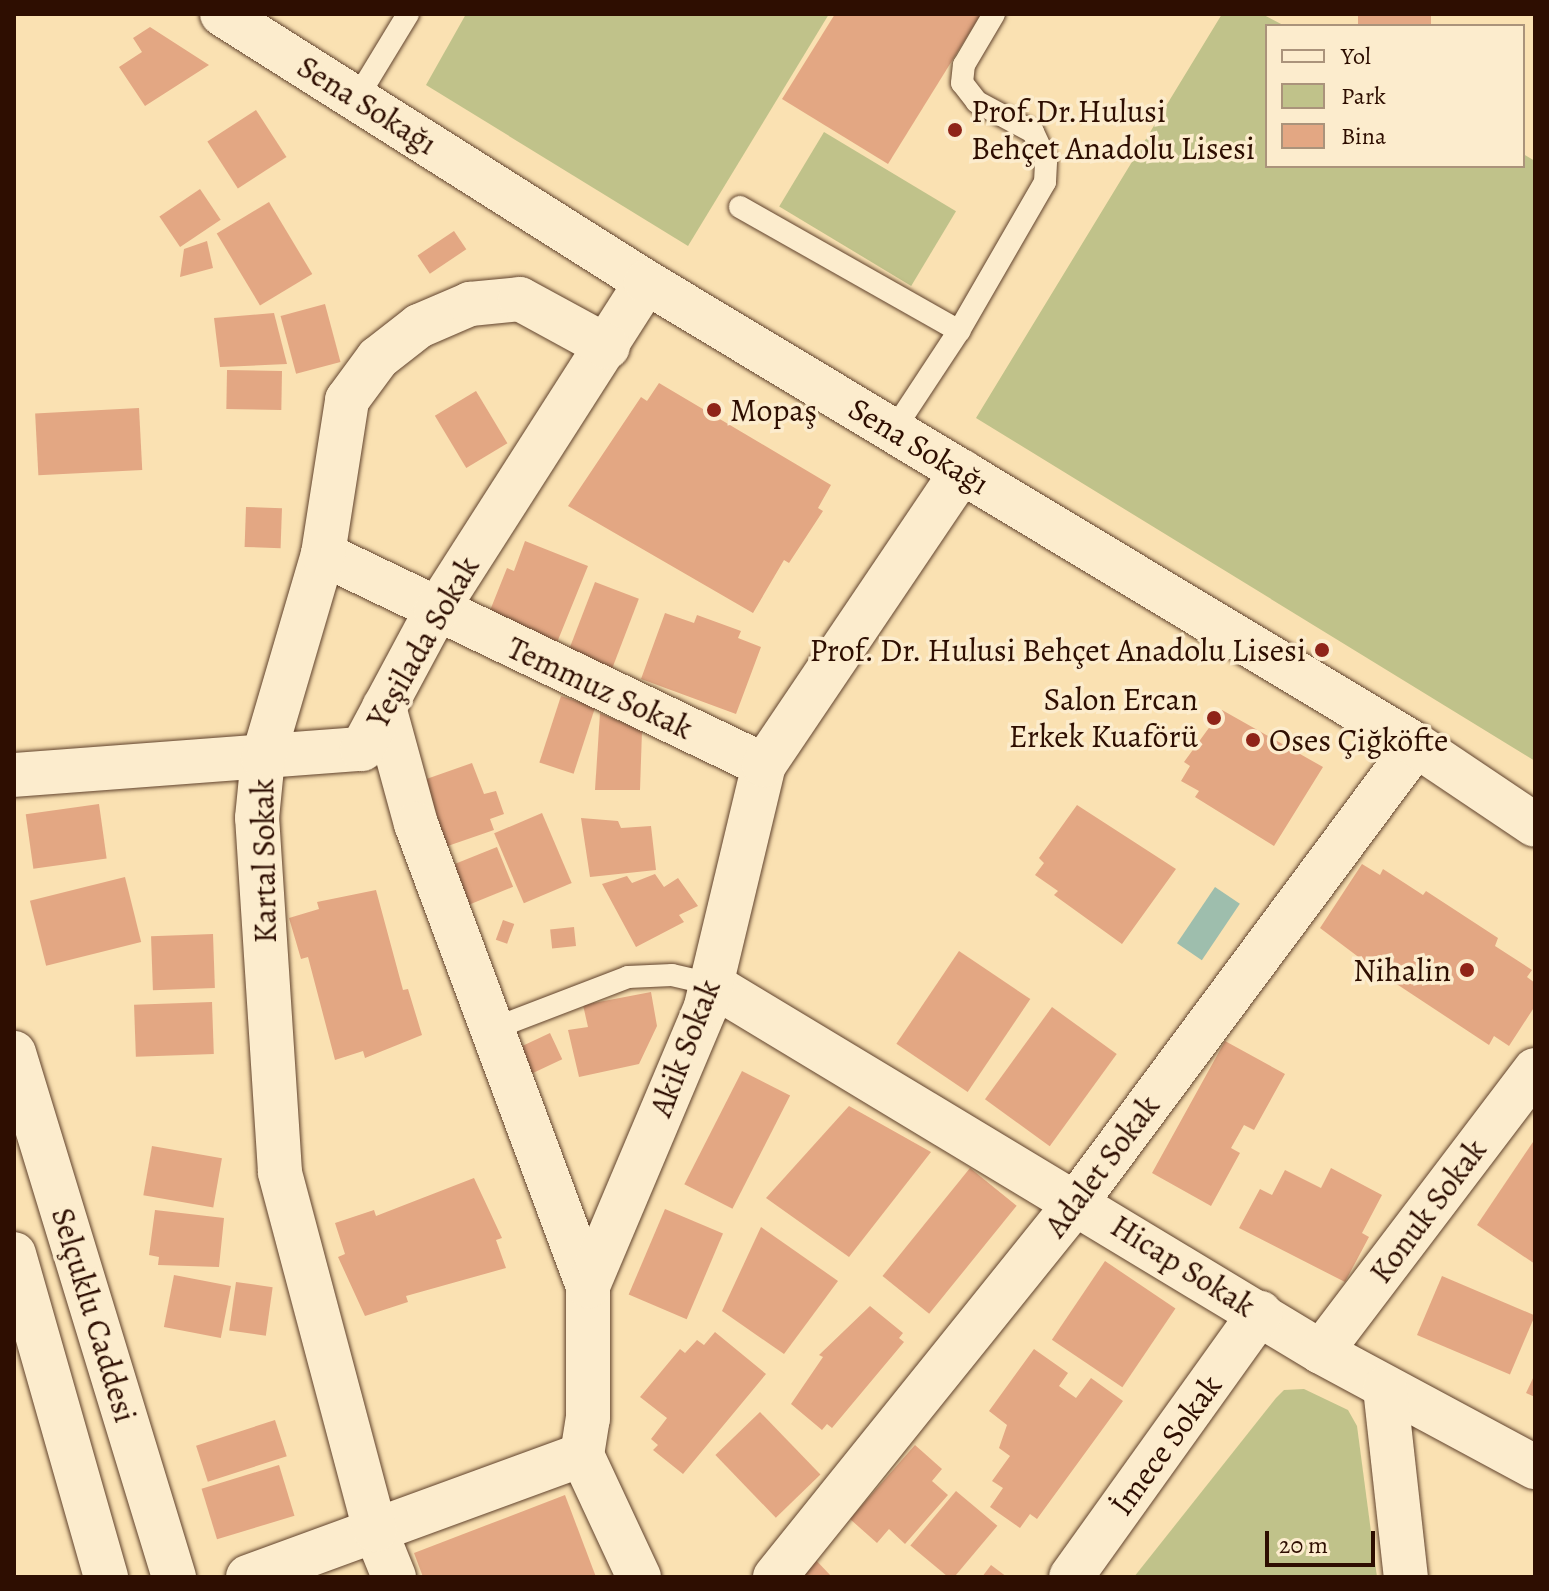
<!DOCTYPE html>
<meta charset="utf-8">
<style>
body{margin:0}
#map{position:relative;width:1549px;height:1591px;overflow:hidden;background:#fae1b2;font-family:Alegreya,serif}
div>[style]{position:absolute}
.green>*{inset:0;background:#c0c28a;transform-origin:0 0}
.water>*{inset:0;background:#9ebead;transform-origin:0 0}
.building>*{inset:0;background:#e3a783;transform-origin:0 0}
.roads{filter:drop-shadow(0 0 2px #61432d) drop-shadow(0 0 2px #61432d)}
.service>*{height:22px;margin:-11px;padding:0 11px;transform-origin:11px;border-radius:11px;background:#fceccd}
.minor>*{height:44px;margin:-22px;padding:0 22px;transform-origin:22px;border-radius:22px;background:#fceccd}
.tertiary>*{height:44px;margin:-22px;padding:0 22px;transform-origin:22px;border-radius:22px;background:#fceccd}
.dots>*{width:22px;height:22px;translate:-50% -50%;box-sizing:border-box;border:4px solid #fceccd;border-radius:50%}
span{translate:-50% -50%;white-space:nowrap;text-align:center;line-height:1.15;-webkit-text-stroke:7px #fceccd;paint-order:stroke}
.street-label{font-size:32px;color:#2e0e01}
.poi-label{font-size:32px;color:#2e0e01}
.left{translate:0 -50%;text-align:left}
.right{translate:-100% -50%;text-align:right}
.frame{position:absolute;inset:0;border:16px solid #2e0e01;pointer-events:none}
.legend{position:absolute;left:1265px;top:24px;width:260px;height:144px;box-sizing:border-box;background:#fceccd;border:2px solid #aa937b;margin:0;padding:10px 14px;list-style:none;font-size:24px;color:#2e0e01}
.legend li{display:flex;align-items:center;gap:16px;height:40px}
.legend b{width:40px;border:2px solid #aa937b}
.scale{position:absolute;left:1265px;top:1531px;width:110px;height:36px;box-sizing:border-box;border:4px solid #2e0e01;border-top:0;padding-left:10px;font-size:24px;line-height:28px;white-space:nowrap;color:#2e0e01;-webkit-text-stroke:6px #fceccd;paint-order:stroke}
</style>
<div id="map">
<div class="green">
<i style="clip-path:polygon(466px 14px,829px 14px,688px 246px,426px 85px)"></i>
<i style="clip-path:polygon(1222px 14px,1262px 14px,1285px 26px,1267px 26px,1267px 166px,1523px 166px,1523px 154px,1535px 161px,1535px 761px,976px 418px)"></i>
<i style="left:824px;top:132px;width:154px;height:87px;rotate:31deg"></i>
<i style="clip-path:polygon(1304px 1389px,1348px 1410px,1357px 1426px,1377px 1577px,1134px 1577px,1276px 1398px,1284px 1390px)"></i>
</div>
<div class="water">
<i style="left:1215px;top:887px;width:30px;height:68px;rotate:34deg"></i>
</div>
<div class="building">
<i style="clip-path:polygon(835px 14px,981px 14px,888px 164px,782px 99px)"></i>
<i style="left:1358px;top:14px;width:73px;height:12px"></i>
<i style="clip-path:polygon(150px 27px,209px 65px,145px 106px,119px 67px,142px 52px,133px 38px)"></i>
<i style="left:256px;top:110px;width:56px;height:58px;rotate:57deg"></i>
<i style="left:200px;top:189px;width:37px;height:49px;rotate:56deg"></i>
<i style="left:269px;top:202px;width:84px;height:61px;rotate:59deg"></i>
<i style="left:454px;top:231px;width:22px;height:44px;rotate:56deg"></i>
<i style="clip-path:polygon(207px 241px,213px 268px,180px 277px,184px 249px)"></i>
<i style="left:325px;top:304px;width:60px;height:46px;rotate:75deg"></i>
<i style="clip-path:polygon(274px 313px,287px 364px,220px 367px,214px 318px)"></i>
<i style="left:282px;top:371px;width:39px;height:55px;rotate:91deg"></i>
<i style="clip-path:polygon(659px 383px,831px 485px,818px 508px,823px 511px,789px 563px,784px 560px,753px 613px,568px 506px,641px 397px,647px 401px)"></i>
<i style="left:476px;top:391px;width:61px;height:48px;rotate:59deg"></i>
<i style="left:139px;top:408px;width:62px;height:104px;rotate:87deg"></i>
<i style="left:246px;top:507px;width:36px;height:40px;rotate:2deg"></i>
<i style="clip-path:polygon(525px 541px,588px 566px,556px 645px,487px 618px,507px 568px,514px 571px)"></i>
<i style="left:595px;top:582px;width:47px;height:86px;rotate:21deg"></i>
<i style="clip-path:polygon(665px 613px,694px 623px,697px 615px,741px 631px,738px 638px,761px 647px,736px 714px,641px 679px)"></i>
<i style="left:561px;top:696px;width:36px;height:70px;rotate:18deg"></i>
<i style="clip-path:polygon(1222px 710px,1323px 767px,1274px 846px,1195px 797px,1199px 791px,1181px 781px,1190px 766px,1184px 762px)"></i>
<i style="clip-path:polygon(600px 713px,642px 731px,640px 790px,595px 790px)"></i>
<i style="clip-path:polygon(472px 763px,484px 794px,496px 791px,504px 814px,490px 819px,494px 830px,439px 849px,415px 783px)"></i>
<i style="left:99px;top:804px;width:55px;height:74px;rotate:82deg"></i>
<i style="clip-path:polygon(1077px 805px,1176px 869px,1122px 944px,1054px 895px,1058px 891px,1035px 875px,1044px 863px,1039px 858px)"></i>
<i style="left:542px;top:813px;width:76px;height:52px;rotate:67deg"></i>
<i style="clip-path:polygon(581px 818px,618px 821px,621px 828px,651px 826px,656px 870px,590px 877px)"></i>
<i style="left:497px;top:847px;width:43px;height:55px;rotate:68deg"></i>
<i style="clip-path:polygon(1362px 864px,1380px 875px,1383px 869px,1423px 895px,1426px 891px,1498px 938px,1495px 946px,1532px 970px,1527px 977px,1535px 983px,1535px 1006px,1509px 1046px,1494px 1036px,1489px 1045px,1392px 981px,1397px 973px,1382px 963px,1377px 971px,1320px 928px)"></i>
<i style="clip-path:polygon(655px 874px,664px 887px,678px 878px,698px 906px,679px 915px,684px 922px,636px 947px,602px 884px,627px 876px,632px 883px)"></i>
<i style="left:125px;top:877px;width:67px;height:98px;rotate:76deg"></i>
<i style="clip-path:polygon(376px 890px,403px 990px,408px 989px,422px 1035px,365px 1058px,363px 1051px,335px 1060px,308px 957px,301px 959px,289px 918px,319px 909px,317px 902px)"></i>
<i style="left:503px;top:920px;width:12px;height:21px;rotate:20deg"></i>
<i style="left:574px;top:927px;width:19px;height:24px;rotate:84deg"></i>
<i style="left:213px;top:934px;width:54px;height:62px;rotate:88deg"></i>
<i style="left:959px;top:951px;width:86px;height:112px;rotate:34deg"></i>
<i style="clip-path:polygon(651px 992px,657px 1026px,639px 1064px,579px 1077px,568px 1030px,588px 1027px,583px 1005px)"></i>
<i style="left:212px;top:1002px;width:52px;height:78px;rotate:88deg"></i>
<i style="left:1052px;top:1007px;width:80px;height:114px;rotate:36deg"></i>
<i style="left:550px;top:1033px;width:29px;height:37px;rotate:65deg"></i>
<i style="clip-path:polygon(1225px 1041px,1285px 1074px,1254px 1130px,1244px 1125px,1231px 1148px,1240px 1153px,1211px 1206px,1152px 1173px)"></i>
<i style="left:742px;top:1071px;width:54px;height:127px;rotate:27deg"></i>
<i style="clip-path:polygon(849px 1106px,931px 1152px,849px 1257px,766px 1198px)"></i>
<i style="clip-path:polygon(1535px 1139px,1535px 1264px,1477px 1225px)"></i>
<i style="left:152px;top:1146px;width:71px;height:50px;rotate:10deg"></i>
<i style="left:970px;top:1168px;width:60px;height:139px;rotate:39deg"></i>
<i style="clip-path:polygon(1331px 1168px,1382px 1195px,1362px 1233px,1369px 1237px,1345px 1282px,1239px 1228px,1260px 1189px,1272px 1195px,1285px 1170px,1321px 1188px)"></i>
<i style="clip-path:polygon(474px 1178px,502px 1238px,496px 1240px,506px 1268px,406px 1296px,408px 1302px,365px 1316px,338px 1257px,345px 1254px,335px 1223px,374px 1210px,376px 1216px)"></i>
<i style="left:665px;top:1209px;width:63px;height:93px;rotate:23deg"></i>
<i style="clip-path:polygon(155px 1210px,224px 1218px,219px 1267px,158px 1265px,159px 1257px,149px 1255px)"></i>
<i style="clip-path:polygon(761px 1227px,838px 1281px,784px 1354px,722px 1311px)"></i>
<i style="left:1105px;top:1261px;width:85px;height:95px;rotate:34deg"></i>
<i style="left:174px;top:1275px;width:58px;height:53px;rotate:11deg"></i>
<i style="left:1442px;top:1276px;width:101px;height:64px;rotate:23deg"></i>
<i style="left:236px;top:1282px;width:37px;height:49px;rotate:8deg"></i>
<i style="clip-path:polygon(870px 1306px,903px 1333px,899px 1338px,904px 1342px,832px 1428px,827px 1424px,822px 1430px,791px 1404px,823px 1357px,819px 1355px)"></i>
<i style="clip-path:polygon(715px 1332px,766px 1374px,683px 1474px,653px 1450px,658px 1445px,651px 1439px,667px 1418px,640px 1397px,680px 1349px,685px 1353px,697px 1340px,704px 1345px)"></i>
<i style="clip-path:polygon(1034px 1349px,1068px 1373px,1059px 1386px,1076px 1398px,1091px 1378px,1123px 1401px,1037px 1519px,1030px 1514px,1020px 1528px,990px 1507px,1003px 1488px,992px 1481px,1010px 1456px,999px 1448px,1007px 1425px,989px 1411px)"></i>
<i style="clip-path:polygon(1535px 1374px,1535px 1397px,1526px 1393px)"></i>
<i style="left:760px;top:1412px;width:87px;height:62px;rotate:46deg"></i>
<i style="left:275px;top:1420px;width:38px;height:83px;rotate:72deg"></i>
<i style="clip-path:polygon(915px 1445px,942px 1469px,932px 1481px,948px 1495px,905px 1544px,889px 1529px,877px 1543px,850px 1519px)"></i>
<i style="left:279px;top:1465px;width:53px;height:81px;rotate:73deg"></i>
<i style="left:956px;top:1491px;width:54px;height:71px;rotate:40deg"></i>
<i style="clip-path:polygon(565px 1495px,596px 1577px,423px 1577px,414px 1553px)"></i>
<i style="clip-path:polygon(810px 1554px,832px 1577px,790px 1577px)"></i>
<i style="clip-path:polygon(991px 1565px,1007px 1577px,982px 1577px)"></i>
</div>
<div class="roads">
<div class="service">
<i style="left:357px;top:98px;width:98px;rotate:-58.7deg"></i>
<i style="left:740px;top:207px;width:252px;rotate:29.5deg"></i>
<i style="left:893px;top:431px;width:120px;rotate:-56.6deg"></i>
<i style="left:959px;top:331px;width:172px;rotate:-60deg"></i>
<i style="left:1045px;top:182px;width:22px;rotate:-87deg"></i>
<i style="left:1046px;top:160px;width:31px;rotate:-115deg"></i>
<i style="left:1033px;top:132px;width:64px;rotate:-151.8deg"></i>
<i style="left:977px;top:102px;width:24px;rotate:-128deg"></i>
<i style="left:962px;top:83px;width:18px;rotate:-84deg"></i>
<i style="left:964px;top:65px;width:59px;rotate:-59.5deg"></i>
<i style="left:490px;top:1030px;width:148px;rotate:-21deg"></i>
<i style="left:628px;top:977px;width:44px;rotate:-2.6deg"></i>
<i style="left:672px;top:975px;width:40px;rotate:13deg"></i>
</div>
<div class="minor">
<i style="left:323px;top:554px;width:489px;rotate:25.6deg"></i>
<i style="left:384px;top:707px;width:121px;rotate:74.7deg"></i>
<i style="left:416px;top:824px;width:493px;rotate:69.6deg"></i>
<i style="left:14px;top:775px;width:349px;rotate:-4.3deg"></i>
<i style="left:362px;top:749px;width:157px;rotate:-61.8deg"></i>
<i style="left:436px;top:611px;width:390px;rotate:-57.4deg"></i>
<i style="left:711px;top:984px;width:712px;rotate:31.1deg"></i>
<i style="left:1321px;top:1352px;width:243px;rotate:28.3deg"></i>
<i style="left:1321px;top:1352px;width:354px;rotate:-52.8deg"></i>
<i style="left:1385px;top:1388px;width:190px;rotate:83.7deg"></i>
<i style="left:582px;top:1455px;width:135px;rotate:65deg"></i>
<i style="left:248px;top:1577px;width:356px;rotate:-20.1deg"></i>
<i style="left:582px;top:1455px;width:36px;rotate:-81deg"></i>
<i style="left:588px;top:1419px;width:133px;rotate:-90deg"></i>
<i style="left:588px;top:1286px;width:304px;rotate:-67.1deg"></i>
<i style="left:706px;top:1006px;width:248px;rotate:-76.5deg"></i>
<i style="left:764px;top:765px;width:354px;rotate:-56deg"></i>
<i style="left:394px;top:1577px;width:51px;rotate:-112deg"></i>
<i style="left:375px;top:1530px;width:370px;rotate:-104.9deg"></i>
<i style="left:280px;top:1172px;width:355px;rotate:-93.7deg"></i>
<i style="left:257px;top:818px;width:60px;rotate:-84.3deg"></i>
<i style="left:263px;top:758px;width:213px;rotate:-73.6deg"></i>
<i style="left:323px;top:554px;width:156px;rotate:-81.1deg"></i>
<i style="left:347px;top:400px;width:52px;rotate:-53.6deg"></i>
<i style="left:378px;top:358px;width:52px;rotate:-38deg"></i>
<i style="left:419px;top:326px;width:56px;rotate:-23.3deg"></i>
<i style="left:470px;top:304px;width:50px;rotate:-5.7deg"></i>
<i style="left:520px;top:299px;width:100px;rotate:28.6deg"></i>
<i style="left:775px;top:1577px;width:482px;rotate:-51.2deg"></i>
<i style="left:1077px;top:1201px;width:568px;rotate:-53.37deg"></i>
<i style="left:1071px;top:1577px;width:325px;rotate:-54.4deg"></i>
</div>
<div class="tertiary">
<i style="left:222px;top:14px;width:502px;rotate:32.3deg"></i>
<i style="left:646px;top:282px;width:898px;rotate:31.02deg"></i>
<i style="left:1416px;top:745px;width:143px;rotate:33.9deg"></i>
<i style="left:14px;top:1053px;width:548px;rotate:73.02deg"></i>
<i style="left:14px;top:1254px;width:336px;rotate:74.1deg"></i>
</div>
</div>
<div class="dots">
<i style="left:955px;top:130px;background:#8f2418"></i>
<i style="left:714px;top:410px;background:#8f2418"></i>
<i style="left:1322px;top:650px;background:#8f2418"></i>
<i style="left:1214px;top:718px;background:#8f2418"></i>
<i style="left:1253px;top:740px;background:#8f2418"></i>
<i style="left:1467px;top:970px;background:#8f2418"></i>
</div>
<div class="street-label">
<span style="left:367px;top:105px;rotate:32deg">Sena Sokağı</span>
<span style="left:919px;top:446px;rotate:31deg">Sena Sokağı</span>
<span style="left:423px;top:642px;rotate:-60deg">Yeşilada Sokak</span>
<span style="left:600px;top:688px;rotate:25deg">Temmuz Sokak</span>
<span style="left:264px;top:861px;rotate:-91deg">Kartal Sokak</span>
<span style="left:685px;top:1048px;rotate:-69deg">Akik Sokak</span>
<span style="left:1102px;top:1166px;rotate:-53deg">Adalet Sokak</span>
<span style="left:1428px;top:1211px;rotate:-53deg">Konuk Sokak</span>
<span style="left:1183px;top:1266px;rotate:32deg">Hicap Sokak</span>
<span style="left:94px;top:1315px;rotate:73deg">Selçuklu Caddesi</span>
<span style="left:1166px;top:1445px;rotate:-54deg">İmece Sokak</span>
</div>
<div class="poi-label">
<span class="left" style="left:971px;top:130px">Prof.Dr.Hulusi<br>Behçet Anadolu Lisesi</span>
<span class="left" style="left:730px;top:410px">Mopaş</span>
<span class="right" style="left:1306px;top:650px">Prof. Dr. Hulusi Behçet Anadolu Lisesi</span>
<span class="right" style="left:1198px;top:718px">Salon Ercan<br>Erkek Kuaförü</span>
<span class="left" style="left:1269px;top:740px">Oses Çiğköfte</span>
<span class="right" style="left:1451px;top:970px">Nihalin</span>
</div>
<div class="frame"></div>
<ul class="legend">
<li><b style="height:10px;background:#fceccd"></b>Yol</li>
<li><b style="height:22px;background:#c0c28a"></b>Park</li>
<li><b style="height:22px;background:#e3a783"></b>Bina</li>
</ul>
<div class="scale">20 m</div>
</div>
